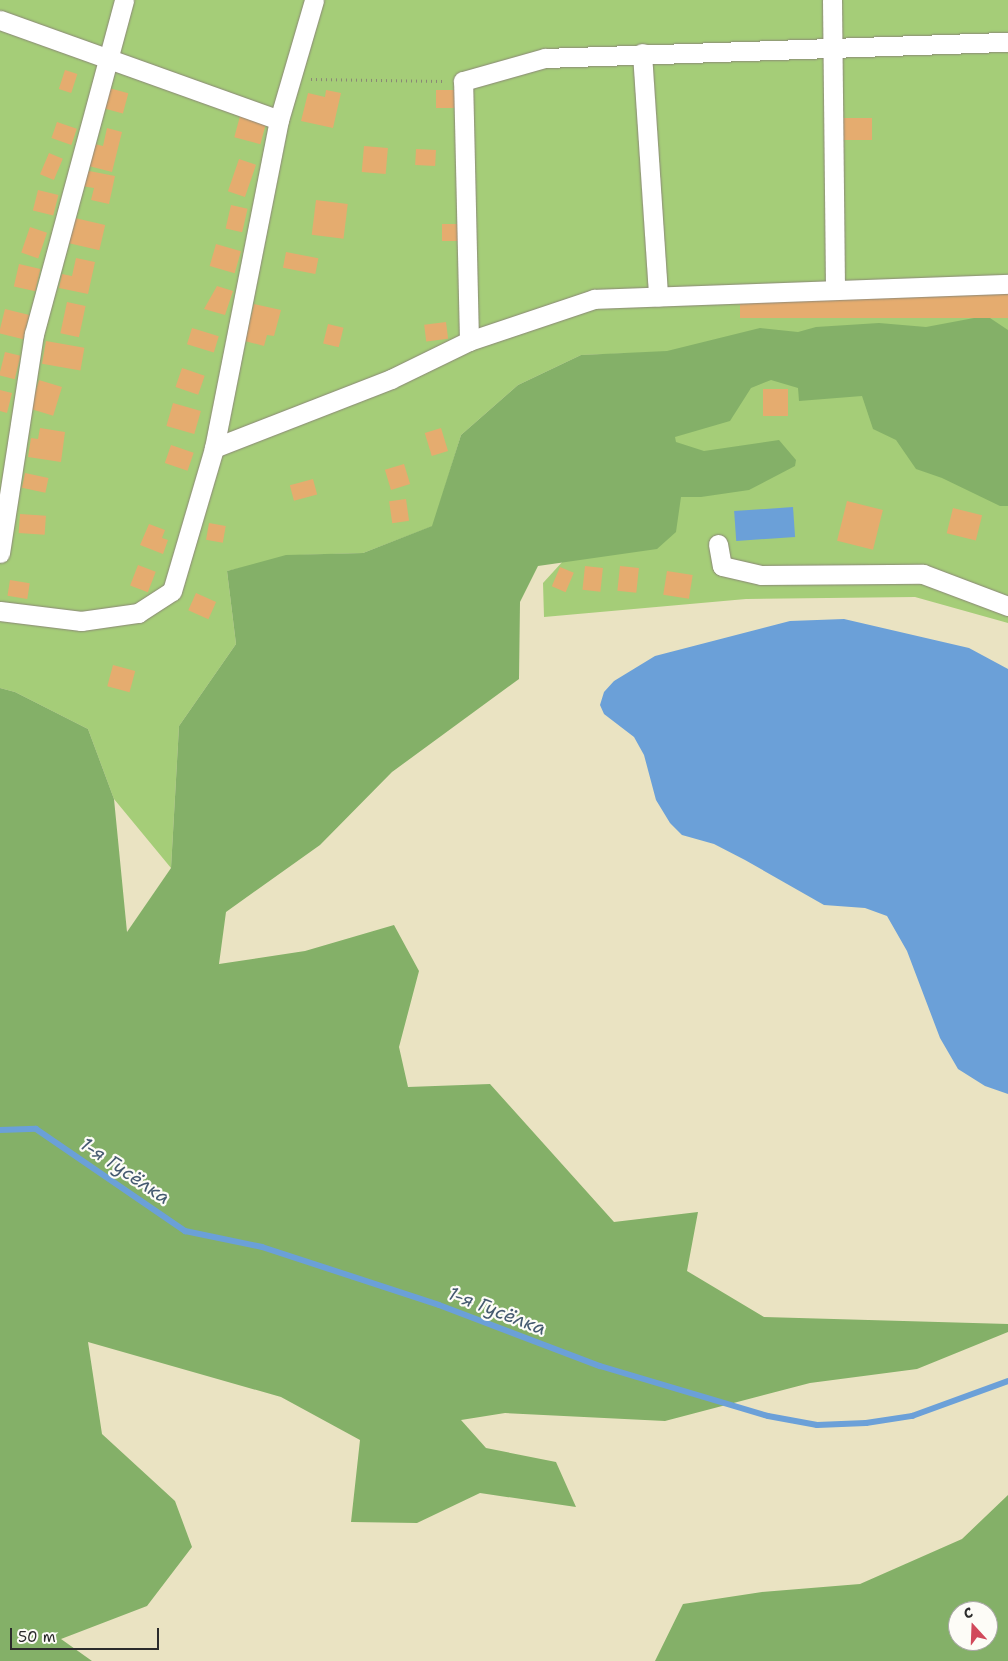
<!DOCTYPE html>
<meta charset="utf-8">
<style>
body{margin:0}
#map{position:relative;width:1008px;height:1661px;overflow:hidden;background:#eae3c2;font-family:"Shantell Sans",sans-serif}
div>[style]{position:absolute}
.green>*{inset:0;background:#a5cd78}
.forest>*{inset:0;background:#84b068}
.water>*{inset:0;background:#6ba0d8;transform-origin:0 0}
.stream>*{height:6px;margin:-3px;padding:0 3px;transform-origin:3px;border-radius:3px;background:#6ba0d8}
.building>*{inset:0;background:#e5ac6f;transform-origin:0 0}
.path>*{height:3px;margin-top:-1.5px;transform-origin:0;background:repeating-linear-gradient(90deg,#8a8776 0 1px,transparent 0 5px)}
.roads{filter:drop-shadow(0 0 1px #8a8776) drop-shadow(0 0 1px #8a8776)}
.minor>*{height:19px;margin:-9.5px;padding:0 9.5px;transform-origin:9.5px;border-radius:9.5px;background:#fff}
span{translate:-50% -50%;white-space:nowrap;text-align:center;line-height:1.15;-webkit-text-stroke:4.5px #fdfcf7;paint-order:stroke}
.water-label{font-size:19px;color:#455a70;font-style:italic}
.north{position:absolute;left:948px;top:1601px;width:50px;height:50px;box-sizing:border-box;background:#fdfcf7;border:1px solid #a9a8a5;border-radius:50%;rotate:340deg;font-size:14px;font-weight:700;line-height:20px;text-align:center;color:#2b2b2b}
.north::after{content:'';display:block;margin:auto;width:18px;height:22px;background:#d1495b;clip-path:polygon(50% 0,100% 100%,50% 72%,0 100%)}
.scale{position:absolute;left:10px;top:1628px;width:149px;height:22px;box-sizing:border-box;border:2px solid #2b2b2b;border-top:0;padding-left:6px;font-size:15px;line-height:18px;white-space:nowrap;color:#2b2b2b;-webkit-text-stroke:4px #fdfcf7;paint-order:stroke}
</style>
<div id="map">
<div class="green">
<i style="clip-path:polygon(0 0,1008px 0,1008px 623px,915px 597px,746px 599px,544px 617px,543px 583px,564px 560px,667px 352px,581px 355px,518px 385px,461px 435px,433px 526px,363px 553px,300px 555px,227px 571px,236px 644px,179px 726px,171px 868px,114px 799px,88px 729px,15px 692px,0 688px)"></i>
</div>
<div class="forest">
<i style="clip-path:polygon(974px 318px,990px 318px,1008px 330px,1008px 506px,1000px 506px,942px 478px,916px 469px,896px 440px,873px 429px,862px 396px,799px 401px,798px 388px,771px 380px,751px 388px,730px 421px,675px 437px,676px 442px,704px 451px,779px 440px,796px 460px,795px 466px,749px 490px,701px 497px,681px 497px,676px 532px,657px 549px,538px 566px,520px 602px,519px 679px,392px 772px,320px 845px,226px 912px,219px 964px,305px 951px,394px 925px,419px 971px,399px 1047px,408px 1087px,490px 1084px,614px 1222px,698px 1212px,687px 1271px,764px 1317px,1008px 1324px,1008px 1332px,917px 1369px,810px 1383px,665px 1421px,505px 1413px,461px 1420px,486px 1448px,556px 1462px,576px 1507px,480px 1493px,417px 1523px,351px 1522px,360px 1440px,281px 1397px,88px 1342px,102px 1434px,175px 1501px,192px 1547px,147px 1606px,61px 1639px,92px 1661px,0 1661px,0 688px,15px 692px,88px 729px,114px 799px,127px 932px,171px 868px,179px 726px,236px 644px,227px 571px,286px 555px,363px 553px,432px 526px,461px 435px,518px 385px,581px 355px,667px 351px,760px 328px,798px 332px,816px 327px,879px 323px,926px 327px)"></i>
<i style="clip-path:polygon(evenodd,1008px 1495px,1008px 1661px,655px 1661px,683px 1604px,762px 1592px,860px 1584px,962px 1539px,1008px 1495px,958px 1611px,988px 1611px,988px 1641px,958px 1641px,958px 1611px)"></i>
</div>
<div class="water">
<i style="left:793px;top:507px;width:30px;height:59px;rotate:86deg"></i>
<i style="clip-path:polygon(844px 619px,969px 648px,1008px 669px,1008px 1094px,985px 1086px,958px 1069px,940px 1038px,907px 951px,887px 916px,865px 908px,824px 905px,745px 860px,714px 844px,682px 835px,670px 823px,656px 800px,644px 755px,634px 737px,604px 714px,600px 705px,604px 692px,614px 681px,655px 656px,790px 621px)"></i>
</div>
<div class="stream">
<i style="left:0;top:1130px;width:36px;rotate:-2deg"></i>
<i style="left:36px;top:1129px;width:181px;rotate:34.4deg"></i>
<i style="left:185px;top:1231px;width:79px;rotate:11.7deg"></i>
<i style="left:262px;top:1247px;width:186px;rotate:18.1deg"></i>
<i style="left:439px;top:1305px;width:172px;rotate:20.8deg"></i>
<i style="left:600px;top:1366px;width:175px;rotate:16.6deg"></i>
<i style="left:768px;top:1416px;width:50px;rotate:10.4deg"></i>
<i style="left:817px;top:1425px;width:49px;rotate:-2.3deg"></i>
<i style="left:866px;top:1423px;width:47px;rotate:-8.7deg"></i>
<i style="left:912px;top:1416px;width:102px;rotate:-20deg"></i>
</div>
<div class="building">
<i style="left:65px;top:70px;width:13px;height:20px;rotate:18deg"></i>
<i style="left:109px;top:88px;width:20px;height:21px;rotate:15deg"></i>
<i style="clip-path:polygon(326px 90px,341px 93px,333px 128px,301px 121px,308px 93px,325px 97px)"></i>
<i style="left:460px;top:90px;width:18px;height:24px;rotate:90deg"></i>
<i style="left:240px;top:116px;width:27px;height:22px;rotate:15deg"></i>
<i style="left:872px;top:118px;width:22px;height:31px;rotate:90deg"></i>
<i style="left:57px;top:122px;width:21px;height:17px;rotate:19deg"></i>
<i style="clip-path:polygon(107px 128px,122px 132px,112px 172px,85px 165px,91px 143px,103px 146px)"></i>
<i style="left:364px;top:146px;width:24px;height:26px;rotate:5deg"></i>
<i style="left:416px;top:149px;width:20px;height:16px;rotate:3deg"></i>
<i style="left:49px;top:153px;width:15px;height:23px;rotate:23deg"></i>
<i style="left:239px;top:159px;width:18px;height:34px;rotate:19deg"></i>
<i style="clip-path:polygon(84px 170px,115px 176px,109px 204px,91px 200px,94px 188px,81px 186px)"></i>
<i style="left:38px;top:190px;width:21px;height:21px;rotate:14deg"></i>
<i style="left:316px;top:200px;width:32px;height:35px;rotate:7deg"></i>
<i style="left:231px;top:205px;width:17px;height:24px;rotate:13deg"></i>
<i style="left:75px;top:218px;width:31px;height:26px;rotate:13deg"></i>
<i style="left:463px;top:224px;width:17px;height:21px;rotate:90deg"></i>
<i style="left:30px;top:227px;width:18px;height:27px;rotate:19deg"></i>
<i style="left:216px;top:244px;width:26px;height:23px;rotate:16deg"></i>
<i style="left:286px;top:252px;width:33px;height:16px;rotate:11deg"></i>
<i style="clip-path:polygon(76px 258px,95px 262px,88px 294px,59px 288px,62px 274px,72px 276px)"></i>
<i style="left:19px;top:264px;width:22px;height:23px;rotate:13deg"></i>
<i style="clip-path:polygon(217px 286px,233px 291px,225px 315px,204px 309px)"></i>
<i style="left:1008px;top:293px;width:25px;height:268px;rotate:90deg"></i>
<i style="left:67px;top:302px;width:19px;height:32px;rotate:12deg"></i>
<i style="clip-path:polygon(254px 304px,281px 310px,274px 336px,267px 335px,264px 346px,245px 341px)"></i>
<i style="left:5px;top:309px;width:25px;height:25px;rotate:14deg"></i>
<i style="left:446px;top:322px;width:17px;height:22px;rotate:83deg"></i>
<i style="left:328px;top:324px;width:16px;height:20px;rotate:14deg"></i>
<i style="left:192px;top:328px;width:28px;height:17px;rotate:17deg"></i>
<i style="left:46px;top:341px;width:39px;height:23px;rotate:10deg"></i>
<i style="left:5px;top:352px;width:16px;height:24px;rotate:14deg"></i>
<i style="left:182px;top:368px;width:24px;height:20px;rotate:19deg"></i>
<i style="left:39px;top:380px;width:24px;height:30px;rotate:17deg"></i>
<i style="left:763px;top:389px;width:25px;height:27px"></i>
<i style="clip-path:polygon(0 390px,12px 393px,7px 413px,0 411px)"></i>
<i style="left:173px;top:403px;width:29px;height:24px;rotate:16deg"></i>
<i style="clip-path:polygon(40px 428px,65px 432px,61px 462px,28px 457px,31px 438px,38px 439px)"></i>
<i style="left:441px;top:428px;width:24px;height:17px;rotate:73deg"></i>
<i style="left:171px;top:445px;width:24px;height:19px;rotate:19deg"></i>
<i style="left:404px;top:464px;width:21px;height:20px;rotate:73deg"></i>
<i style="left:25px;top:473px;width:24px;height:15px;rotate:12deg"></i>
<i style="left:313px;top:479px;width:16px;height:24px;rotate:75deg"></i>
<i style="left:406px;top:499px;width:22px;height:17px;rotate:82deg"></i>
<i style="left:847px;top:501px;width:37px;height:41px;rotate:14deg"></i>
<i style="left:953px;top:508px;width:30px;height:26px;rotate:14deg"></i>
<i style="left:20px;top:514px;width:26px;height:19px;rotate:4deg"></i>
<i style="left:209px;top:523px;width:17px;height:17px;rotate:10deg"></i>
<i style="clip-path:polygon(149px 524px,165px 530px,162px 538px,168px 540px,163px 554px,140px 545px)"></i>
<i style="left:138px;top:565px;width:19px;height:22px;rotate:21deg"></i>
<i style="left:585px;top:566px;width:18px;height:24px;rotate:6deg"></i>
<i style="left:620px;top:566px;width:19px;height:25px;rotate:6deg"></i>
<i style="left:560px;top:567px;width:15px;height:21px;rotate:23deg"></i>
<i style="left:667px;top:571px;width:26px;height:24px;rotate:9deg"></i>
<i style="left:10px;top:580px;width:20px;height:16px;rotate:9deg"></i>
<i style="left:196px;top:593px;width:22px;height:19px;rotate:24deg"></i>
<i style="left:113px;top:665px;width:23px;height:22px;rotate:15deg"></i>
</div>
<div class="path">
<i style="left:311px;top:79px;width:134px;rotate:0.9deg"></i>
</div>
<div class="roads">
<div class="minor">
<i style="left:832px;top:0;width:289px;rotate:89.4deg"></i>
<i style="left:0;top:20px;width:296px;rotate:19.7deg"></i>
<i style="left:642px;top:53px;width:244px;rotate:86.2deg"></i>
<i style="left:469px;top:341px;width:260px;rotate:-91.3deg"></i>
<i style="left:463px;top:81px;width:85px;rotate:-15.7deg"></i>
<i style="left:545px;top:58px;width:463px;rotate:-2deg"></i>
<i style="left:214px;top:448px;width:334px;rotate:-78.8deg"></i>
<i style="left:279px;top:120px;width:125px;rotate:-73.7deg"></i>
<i style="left:718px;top:544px;width:22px;rotate:80deg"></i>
<i style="left:722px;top:566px;width:40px;rotate:13deg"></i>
<i style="left:761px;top:575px;width:162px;rotate:-0.4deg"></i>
<i style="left:923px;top:574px;width:91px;rotate:20.6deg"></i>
<i style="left:0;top:553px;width:222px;rotate:-81.2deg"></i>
<i style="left:34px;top:334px;width:346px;rotate:-74.9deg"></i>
<i style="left:0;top:611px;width:82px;rotate:7deg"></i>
<i style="left:81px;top:621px;width:58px;rotate:-8deg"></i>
<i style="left:138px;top:613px;width:40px;rotate:-32.9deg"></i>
<i style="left:172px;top:591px;width:149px;rotate:-73.6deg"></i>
<i style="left:214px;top:448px;width:190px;rotate:-21.3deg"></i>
<i style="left:391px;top:379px;width:87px;rotate:-26deg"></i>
<i style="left:469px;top:341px;width:132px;rotate:-18.6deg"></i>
<i style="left:594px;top:299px;width:414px;rotate:-2.1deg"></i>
</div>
</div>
<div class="water-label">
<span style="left:125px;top:1171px;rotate:34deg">1-я Гусёлка</span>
<span style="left:497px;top:1311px;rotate:21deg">1-я Гусёлка</span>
</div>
<div class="north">С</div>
<div class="scale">50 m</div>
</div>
